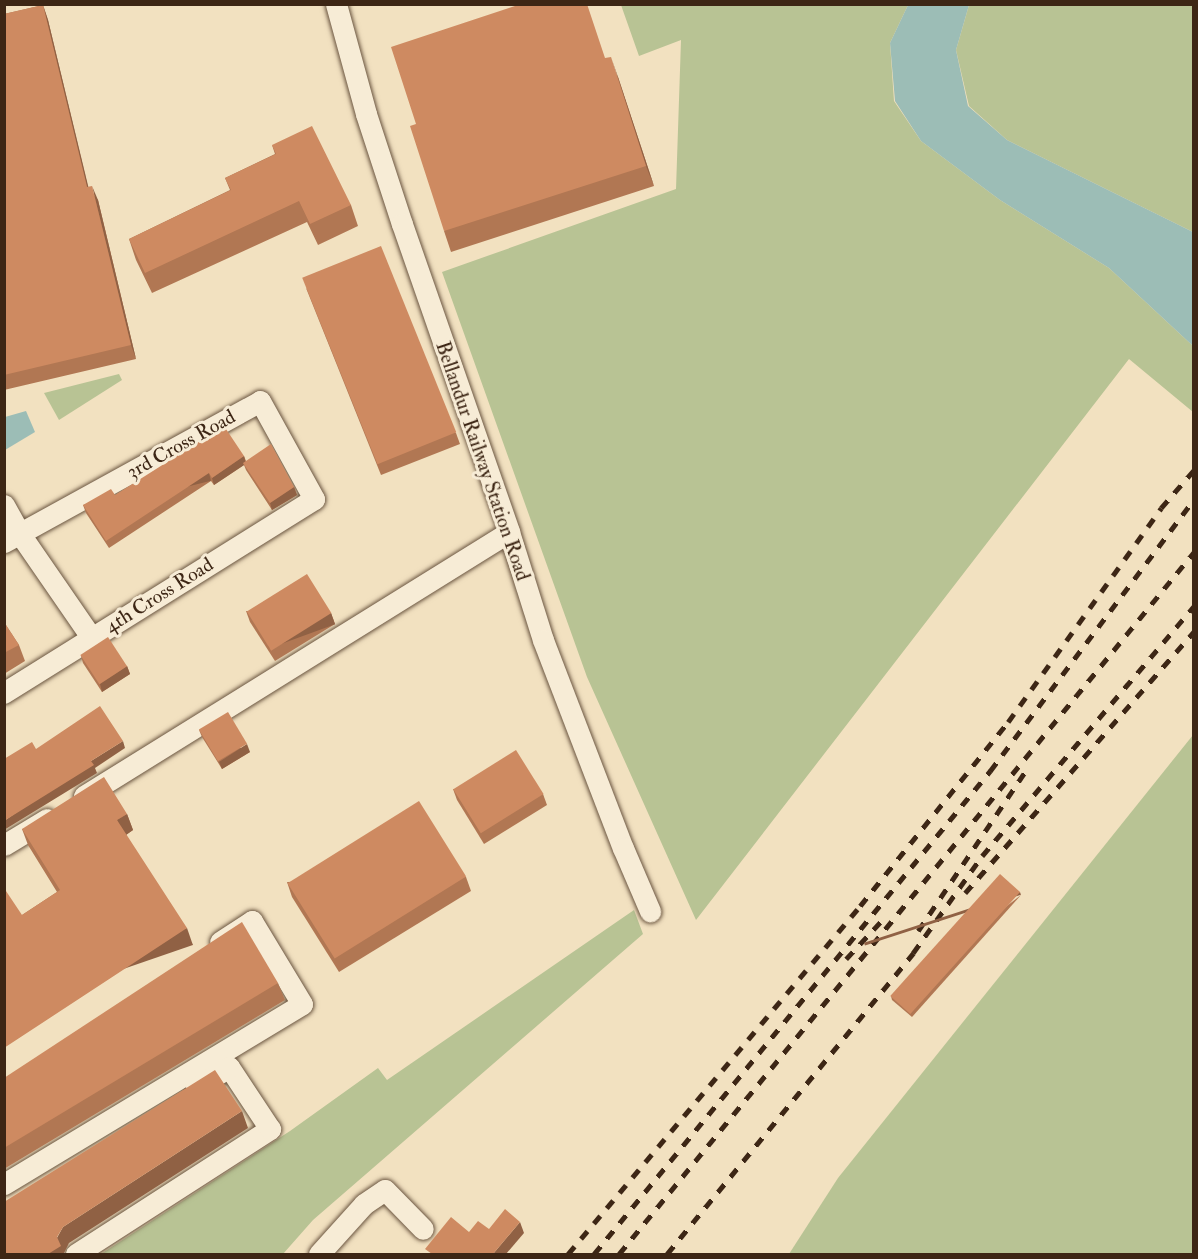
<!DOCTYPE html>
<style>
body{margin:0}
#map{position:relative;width:1198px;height:1259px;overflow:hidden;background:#f2e1c0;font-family:"IM FELL Double Pica",serif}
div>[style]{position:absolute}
.green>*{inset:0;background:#b8c394}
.water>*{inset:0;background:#9cbdb6}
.roads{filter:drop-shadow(0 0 2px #6a5540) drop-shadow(0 0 2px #6a5540)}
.street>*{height:21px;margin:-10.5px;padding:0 10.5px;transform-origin:10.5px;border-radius:10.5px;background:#f7ecd6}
.rail>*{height:4.5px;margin-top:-2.25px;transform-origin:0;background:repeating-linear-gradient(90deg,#3d2615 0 10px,transparent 0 20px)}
.wall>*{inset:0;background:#b17753}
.shaded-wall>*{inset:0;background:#906144;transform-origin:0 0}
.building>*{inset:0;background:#ce8a61;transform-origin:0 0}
span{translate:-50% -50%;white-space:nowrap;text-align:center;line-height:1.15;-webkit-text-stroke:6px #f7ecd6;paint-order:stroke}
.street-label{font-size:20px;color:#3d2615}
.frame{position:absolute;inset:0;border:6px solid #3d2615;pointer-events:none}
</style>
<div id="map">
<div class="green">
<i style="clip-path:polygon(621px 5px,908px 5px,890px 43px,894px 101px,921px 141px,1000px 200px,1109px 268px,1193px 346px,1193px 412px,1129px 359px,696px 920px,587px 677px,442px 272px,676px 189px,681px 40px,639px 56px)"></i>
<i style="clip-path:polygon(969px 5px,1193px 5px,1193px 232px,1007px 140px,969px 106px,956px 50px)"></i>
<i style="clip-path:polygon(119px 374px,122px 380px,59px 420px,44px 393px)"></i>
<i style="clip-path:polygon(1193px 735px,1193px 1254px,789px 1254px,838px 1178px)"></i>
<i style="clip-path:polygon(634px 910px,643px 934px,313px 1220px,283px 1254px,101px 1254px,290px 1131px,378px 1068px,387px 1080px)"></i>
</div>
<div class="water">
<i style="clip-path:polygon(908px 5px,969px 5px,956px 50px,968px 106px,1007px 140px,1193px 232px,1193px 346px,1109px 268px,1000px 200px,921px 141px,895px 101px,890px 43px)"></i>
<i style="clip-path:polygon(26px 411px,35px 432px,5px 450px,5px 417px)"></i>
</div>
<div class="roads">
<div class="street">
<i style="left:336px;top:4px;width:114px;rotate:74.7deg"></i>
<i style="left:366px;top:114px;width:116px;rotate:71.9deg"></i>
<i style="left:402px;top:224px;width:326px;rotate:70.8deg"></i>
<i style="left:509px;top:532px;width:113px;rotate:72.5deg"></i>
<i style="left:543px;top:640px;width:223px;rotate:69deg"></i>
<i style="left:623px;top:848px;width:69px;rotate:66.8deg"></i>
<i style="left:4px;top:505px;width:33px;rotate:61deg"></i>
<i style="left:20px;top:534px;width:125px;rotate:55.4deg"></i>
<i style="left:4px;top:542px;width:292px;rotate:-28.8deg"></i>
<i style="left:260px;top:401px;width:112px;rotate:61.1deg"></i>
<i style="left:314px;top:499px;width:366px;rotate:148deg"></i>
<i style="left:84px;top:796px;width:500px;rotate:-31.85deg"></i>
<i style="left:4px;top:845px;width:50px;rotate:-31.2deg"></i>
<i style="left:4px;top:1184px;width:348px;rotate:-31.1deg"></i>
<i style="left:302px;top:1004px;width:97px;rotate:-121.1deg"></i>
<i style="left:252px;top:921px;width:38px;rotate:147deg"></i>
<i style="left:76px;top:1254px;width:231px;rotate:-32.8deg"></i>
<i style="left:270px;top:1129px;width:74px;rotate:-123.5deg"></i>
<i style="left:229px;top:1067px;width:39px;rotate:148deg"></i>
<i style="left:319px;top:1254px;width:67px;rotate:-48deg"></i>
<i style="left:364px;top:1204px;width:25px;rotate:-34deg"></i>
<i style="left:385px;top:1190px;width:54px;rotate:45.7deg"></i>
</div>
</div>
<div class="rail">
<i style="left:965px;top:893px;width:348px;rotate:-48.8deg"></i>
<i style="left:918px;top:931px;width:197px;rotate:-56.1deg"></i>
<i style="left:846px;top:959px;width:57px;rotate:-47.1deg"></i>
<i style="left:568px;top:1254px;width:454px;rotate:-50deg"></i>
<i style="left:860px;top:906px;width:236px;rotate:-51.2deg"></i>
<i style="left:1008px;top:722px;width:263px;rotate:-54.4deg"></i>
<i style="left:1161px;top:508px;width:50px;rotate:-49deg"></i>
<i style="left:594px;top:1254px;width:625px;rotate:-50.65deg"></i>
<i style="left:990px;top:771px;width:340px;rotate:-53.1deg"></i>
<i style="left:619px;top:1254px;width:907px;rotate:-50.68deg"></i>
<i style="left:667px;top:1254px;width:389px;rotate:-50.7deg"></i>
<i style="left:913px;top:953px;width:119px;rotate:-54.6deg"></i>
<i style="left:982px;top:856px;width:328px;rotate:-49.7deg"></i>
</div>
<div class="wall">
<i style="clip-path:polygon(43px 5px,48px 20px,88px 187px,98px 200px,136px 359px,4px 390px,4px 14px)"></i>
<i style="clip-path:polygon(606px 58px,618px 77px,654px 186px,451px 252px,444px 231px)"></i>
<i style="clip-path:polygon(272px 145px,351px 205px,358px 226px,318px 245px,307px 222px,152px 293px,136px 260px,129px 239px,230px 190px,225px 178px,275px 154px)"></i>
<i style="clip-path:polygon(306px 288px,456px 433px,460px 444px,381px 475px)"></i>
<i style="clip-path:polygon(244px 456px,246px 461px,294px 487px,297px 495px,272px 510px,246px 470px,244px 465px,214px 485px,211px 481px,109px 548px,86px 513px,83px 505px)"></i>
<i style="clip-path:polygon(246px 611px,331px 613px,335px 624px,275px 661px,250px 622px)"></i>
<i style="clip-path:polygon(4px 622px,19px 645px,25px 661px,4px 674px)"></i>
<i style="clip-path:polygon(81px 656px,127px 666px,130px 674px,102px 692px,83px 663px)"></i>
<i style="clip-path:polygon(199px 730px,250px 752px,222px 769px,202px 737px)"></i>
<i style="clip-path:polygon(453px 789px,543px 794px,547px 805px,484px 844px,457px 800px)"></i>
<i style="clip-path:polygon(127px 814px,133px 830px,126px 835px,193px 945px,22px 915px,57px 892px,28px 845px,22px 829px)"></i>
<i style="clip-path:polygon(466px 877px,471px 891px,339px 972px,292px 897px,287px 882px)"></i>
<i style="clip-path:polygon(1021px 895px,912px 1017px,892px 1000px,891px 996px)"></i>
<i style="clip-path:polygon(278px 983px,285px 1000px,4px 1169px,4px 1078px)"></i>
</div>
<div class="shaded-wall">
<i style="clip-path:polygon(43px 5px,48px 20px,92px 202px,87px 187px)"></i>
<i style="clip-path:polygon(611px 57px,618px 77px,654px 186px,646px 166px)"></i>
<i style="clip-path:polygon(92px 186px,98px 200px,136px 359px,131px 345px)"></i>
<i style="clip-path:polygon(244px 456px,246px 464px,243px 463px,244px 465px,214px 485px,212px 478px)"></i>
<i style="left:209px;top:473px;width:8px;height:123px;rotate:76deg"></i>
<i style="clip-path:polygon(294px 487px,297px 495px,272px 510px,270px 503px)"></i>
<i style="left:331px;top:613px;width:12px;height:70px;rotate:70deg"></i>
<i style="clip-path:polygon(127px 666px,130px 674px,102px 692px,100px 684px)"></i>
<i style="clip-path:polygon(123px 741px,125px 748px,95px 768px,97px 773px,4px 830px,4px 821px,91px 761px)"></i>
<i style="clip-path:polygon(247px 744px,250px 752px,222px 769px,219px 762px)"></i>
<i style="clip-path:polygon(127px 814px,133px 830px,123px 837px,117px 820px)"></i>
<i style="left:1020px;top:892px;width:3px;height:164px;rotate:72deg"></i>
<i style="left:187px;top:928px;width:18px;height:219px;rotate:71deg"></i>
<i style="clip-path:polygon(242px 1111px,248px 1128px,69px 1243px,64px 1253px,64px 1254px,48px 1254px,63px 1227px)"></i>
<i style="clip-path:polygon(520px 1222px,524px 1233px,506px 1254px,493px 1254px)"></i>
</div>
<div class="building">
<i style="clip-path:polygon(521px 4px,587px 4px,605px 58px,611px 57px,646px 166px,444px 231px,410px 126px,416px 124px,391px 47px)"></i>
<i style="clip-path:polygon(43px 5px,87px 187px,92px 186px,131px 345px,4px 375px,4px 14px)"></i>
<i style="clip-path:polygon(312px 126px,351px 205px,310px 224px,299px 201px,145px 273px,129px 239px,231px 190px,225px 178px,276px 154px,272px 145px)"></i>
<i style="left:381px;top:246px;width:201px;height:85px;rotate:68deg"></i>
<i style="clip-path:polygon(224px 426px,244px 456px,212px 478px,209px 473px,106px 541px,83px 505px,111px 489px,115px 495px)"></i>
<i style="clip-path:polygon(271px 444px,294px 487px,270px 503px,243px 463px)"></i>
<i style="left:307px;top:574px;width:46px;height:71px;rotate:58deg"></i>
<i style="clip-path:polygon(4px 622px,19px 645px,4px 653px)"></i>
<i style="left:108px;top:637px;width:35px;height:33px;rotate:57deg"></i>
<i style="clip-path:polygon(100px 706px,123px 741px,91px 761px,94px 765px,4px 821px,4px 759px,32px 742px,36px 749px)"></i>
<i style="left:228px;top:712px;width:37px;height:34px;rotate:59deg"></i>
<i style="left:516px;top:750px;width:52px;height:74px;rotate:58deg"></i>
<i style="clip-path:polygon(104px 777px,127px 814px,117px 820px,187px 928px,4px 1048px,4px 888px,22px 915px,60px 890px,22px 829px)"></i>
<i style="left:419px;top:801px;width:89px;height:155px;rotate:58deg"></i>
<i style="left:1000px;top:874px;width:27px;height:164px;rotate:42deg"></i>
<i style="clip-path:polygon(242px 922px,278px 983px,4px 1148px,4px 1078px)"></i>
<i style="clip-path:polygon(215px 1070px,242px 1111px,63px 1227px,57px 1237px,61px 1246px,48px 1254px,4px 1254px,4px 1202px)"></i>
<i style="clip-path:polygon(505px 1209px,520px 1222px,493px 1254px,432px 1254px,425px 1249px,451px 1217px,469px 1232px,478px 1221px,489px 1229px)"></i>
</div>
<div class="street-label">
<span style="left:181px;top:444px;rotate:-29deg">3rd Cross Road</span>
<span style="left:483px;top:461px;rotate:71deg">Bellandur Railway Station Road</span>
<span style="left:159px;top:595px;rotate:-32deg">4th Cross Road</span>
</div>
<div class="frame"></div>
</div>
